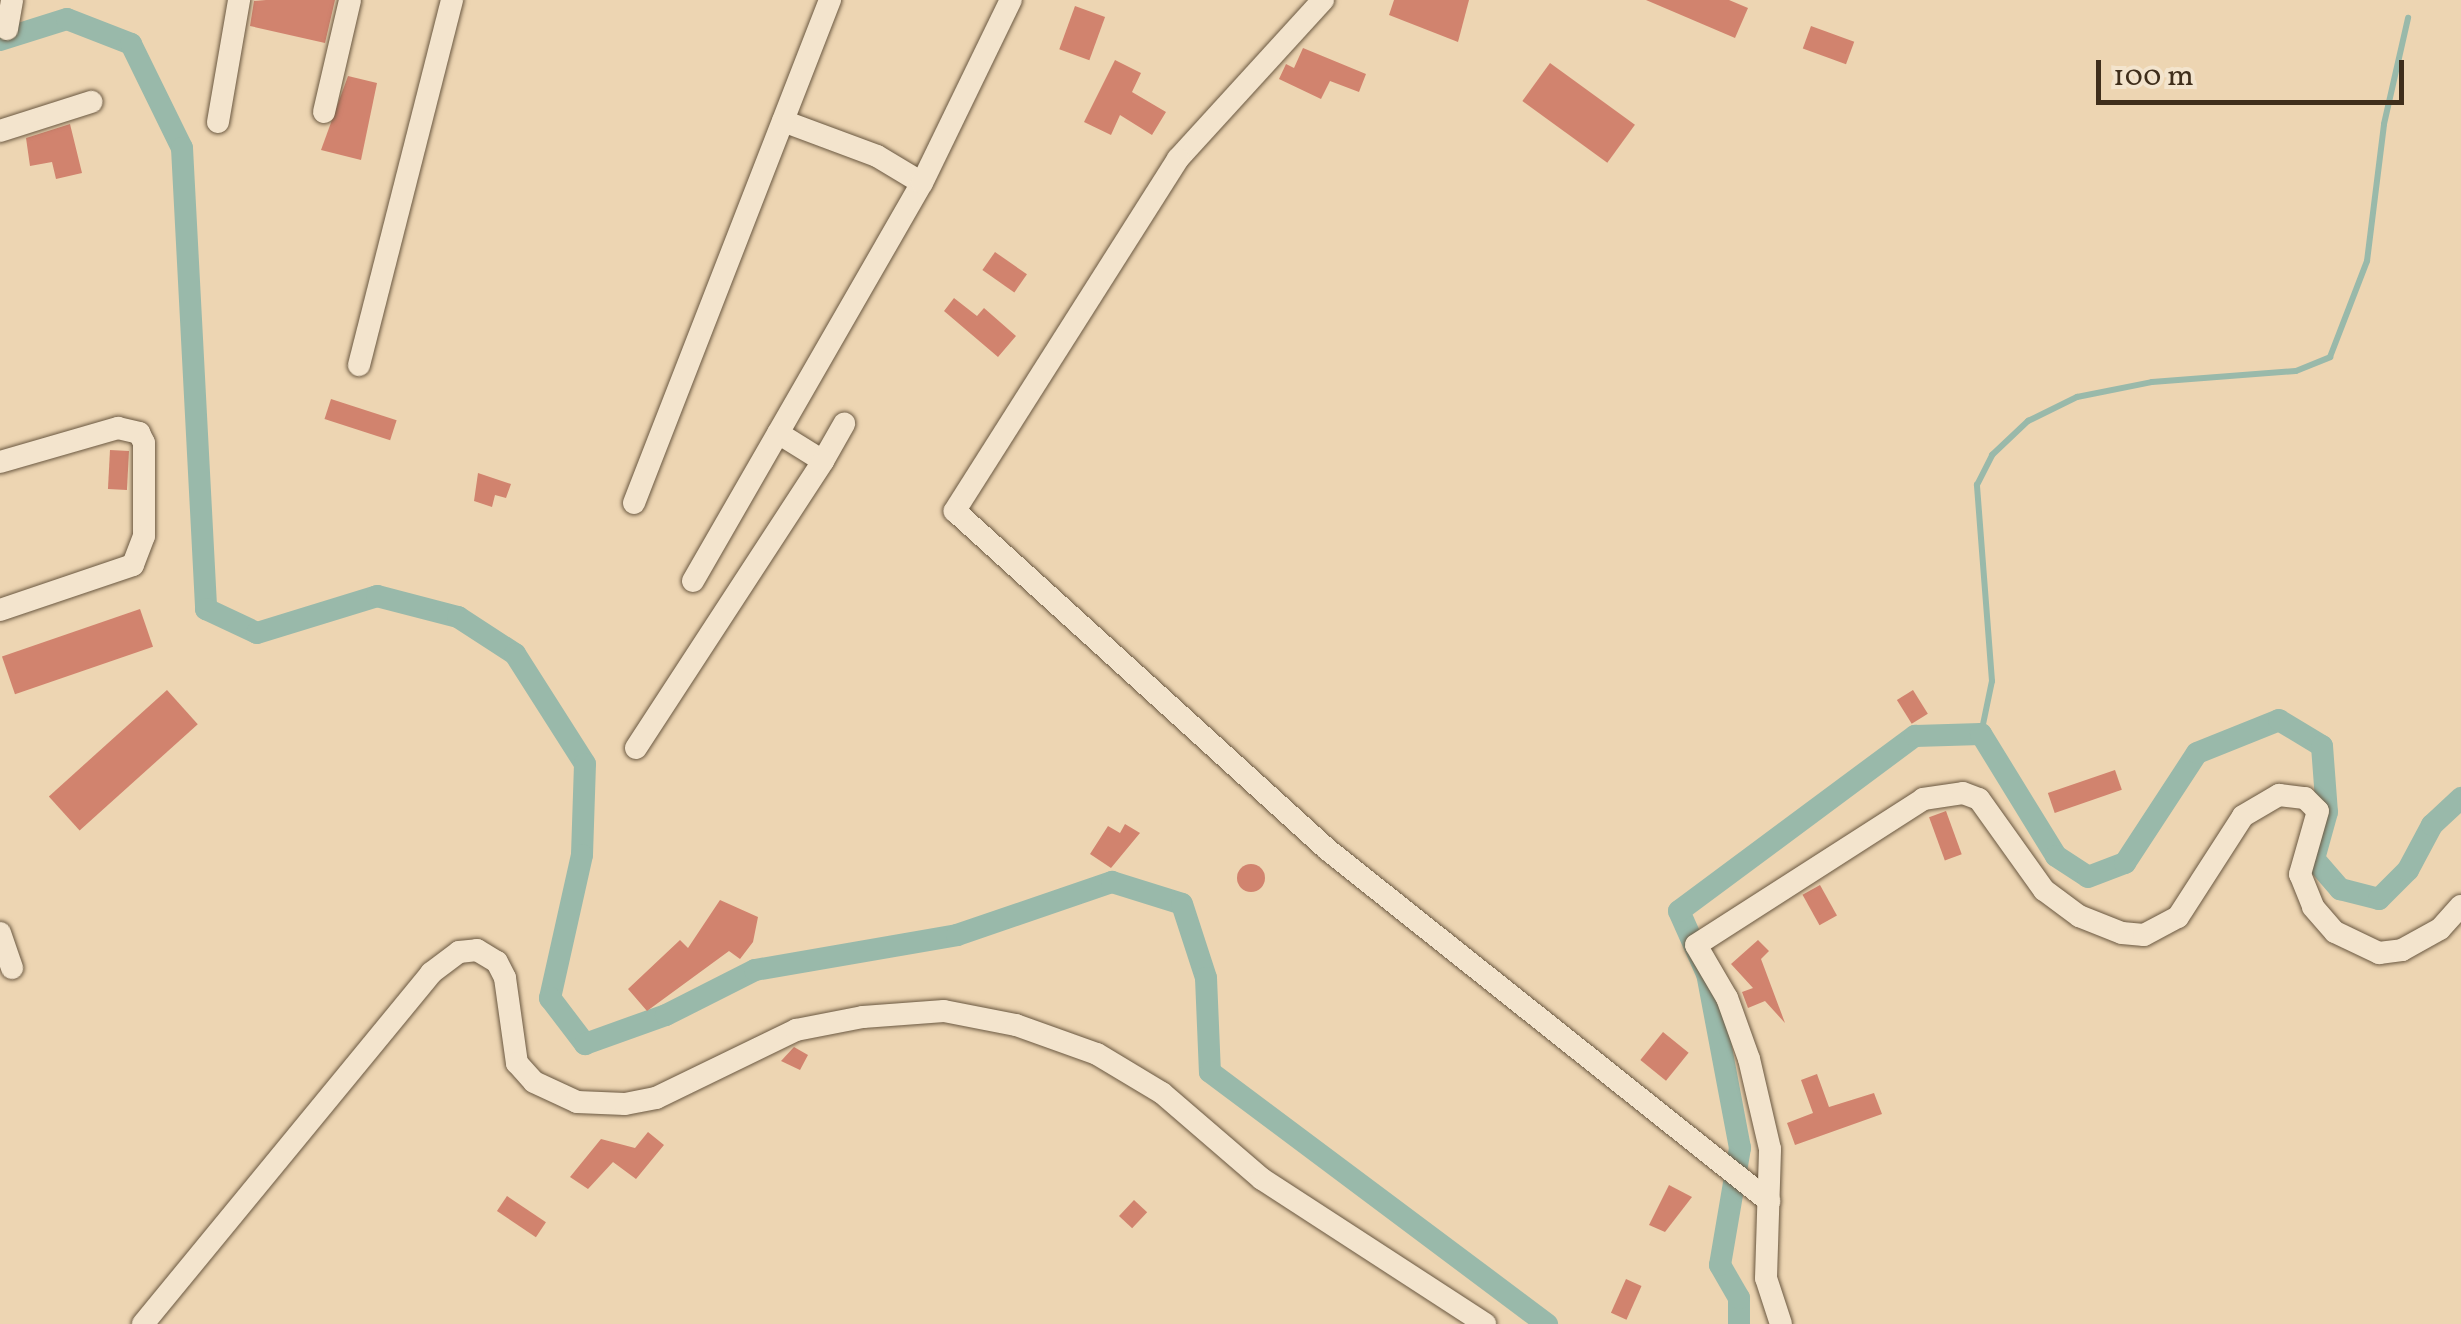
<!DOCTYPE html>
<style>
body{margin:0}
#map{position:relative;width:2461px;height:1324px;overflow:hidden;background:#edd5b2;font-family:Vollkorn,serif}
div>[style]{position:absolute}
.stream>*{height:6px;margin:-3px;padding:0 3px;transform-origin:3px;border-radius:3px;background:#99b9aa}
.canal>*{height:22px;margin:-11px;padding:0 11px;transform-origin:11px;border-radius:11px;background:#99b9aa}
.building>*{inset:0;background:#d1836e;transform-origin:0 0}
.round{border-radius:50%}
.roads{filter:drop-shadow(0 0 2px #6a5841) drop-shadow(0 0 2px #6a5841)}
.minor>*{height:22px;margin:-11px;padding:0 11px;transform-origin:11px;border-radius:11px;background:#f3e4cd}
span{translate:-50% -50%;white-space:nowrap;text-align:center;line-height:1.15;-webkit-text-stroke:9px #f3e4cd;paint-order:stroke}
.scale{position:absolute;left:2096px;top:60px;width:308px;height:45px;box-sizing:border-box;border:5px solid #3f2e1b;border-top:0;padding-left:12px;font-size:30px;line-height:35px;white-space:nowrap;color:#3f2e1b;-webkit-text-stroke:8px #f3e4cd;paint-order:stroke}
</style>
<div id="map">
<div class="stream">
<i style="left:1981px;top:734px;width:54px;rotate:-78.3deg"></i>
<i style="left:1992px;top:681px;width:197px;rotate:-94.4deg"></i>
<i style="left:1977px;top:485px;width:34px;rotate:-63deg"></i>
<i style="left:1992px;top:455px;width:50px;rotate:-43.4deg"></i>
<i style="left:2028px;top:421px;width:55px;rotate:-26.1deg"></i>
<i style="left:2077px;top:397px;width:76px;rotate:-11.3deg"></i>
<i style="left:2152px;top:382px;width:144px;rotate:-4.4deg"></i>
<i style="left:2296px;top:371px;width:37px;rotate:-22deg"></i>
<i style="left:2330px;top:357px;width:103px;rotate:-68.9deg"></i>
<i style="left:2367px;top:261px;width:138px;rotate:-82.9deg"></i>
<i style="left:2384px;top:124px;width:109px;rotate:-77.2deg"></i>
</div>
<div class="canal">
<i style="left:0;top:40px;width:70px;rotate:-17.4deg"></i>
<i style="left:67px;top:19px;width:69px;rotate:21.3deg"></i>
<i style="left:131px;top:44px;width:116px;rotate:63.9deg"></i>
<i style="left:182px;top:148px;width:462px;rotate:87deg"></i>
<i style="left:206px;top:609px;width:56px;rotate:25.2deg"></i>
<i style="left:257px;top:633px;width:126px;rotate:-17.1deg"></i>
<i style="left:377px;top:596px;width:84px;rotate:14.5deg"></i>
<i style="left:458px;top:617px;width:68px;rotate:33deg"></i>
<i style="left:515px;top:654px;width:130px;rotate:57.5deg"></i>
<i style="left:585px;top:764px;width:91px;rotate:91.9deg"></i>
<i style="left:582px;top:855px;width:147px;rotate:102.6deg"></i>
<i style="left:550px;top:998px;width:58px;rotate:52.7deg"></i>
<i style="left:585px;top:1044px;width:86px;rotate:-19.7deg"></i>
<i style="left:666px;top:1015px;width:100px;rotate:-26.8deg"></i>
<i style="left:755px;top:970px;width:205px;rotate:-9.8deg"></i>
<i style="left:957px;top:935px;width:164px;rotate:-18.9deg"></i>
<i style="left:1112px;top:882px;width:73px;rotate:17.4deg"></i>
<i style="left:1182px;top:904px;width:78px;rotate:72deg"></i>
<i style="left:1206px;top:978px;width:94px;rotate:87.6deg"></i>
<i style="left:1210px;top:1072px;width:421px;rotate:36.8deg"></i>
<i style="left:1739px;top:1324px;width:26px;rotate:-90deg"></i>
<i style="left:1739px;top:1298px;width:38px;rotate:-120deg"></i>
<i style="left:1720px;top:1265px;width:119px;rotate:-80.3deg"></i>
<i style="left:1740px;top:1148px;width:177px;rotate:-100.7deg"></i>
<i style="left:1707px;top:974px;width:69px;rotate:-114deg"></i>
<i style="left:1679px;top:911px;width:294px;rotate:-36.6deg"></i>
<i style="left:1915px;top:736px;width:66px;rotate:-1.7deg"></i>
<i style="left:1981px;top:734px;width:143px;rotate:58.4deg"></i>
<i style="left:2056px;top:856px;width:38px;rotate:33deg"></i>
<i style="left:2088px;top:877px;width:40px;rotate:-21deg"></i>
<i style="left:2125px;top:863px;width:131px;rotate:-56.8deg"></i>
<i style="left:2197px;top:753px;width:88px;rotate:-21.9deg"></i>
<i style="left:2279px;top:720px;width:50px;rotate:31.2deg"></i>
<i style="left:2322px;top:746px;width:66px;rotate:85.7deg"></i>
<i style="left:2327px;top:812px;width:49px;rotate:105.5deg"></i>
<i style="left:2314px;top:859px;width:40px;rotate:49deg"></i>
<i style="left:2340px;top:889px;width:40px;rotate:14.4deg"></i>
<i style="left:2379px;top:899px;width:41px;rotate:-45deg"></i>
<i style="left:2408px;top:870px;width:51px;rotate:-61.9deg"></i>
<i style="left:2432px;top:825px;width:40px;rotate:-43deg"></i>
</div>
<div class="building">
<i style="clip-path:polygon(266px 0,335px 0,325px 43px,250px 26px,254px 1px)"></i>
<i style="clip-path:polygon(1394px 0,1469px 0,1458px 42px,1389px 15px)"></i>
<i style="clip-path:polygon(1646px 0,1729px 0,1748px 8px,1735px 38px)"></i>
<i style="left:1075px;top:6px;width:32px;height:46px;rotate:20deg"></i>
<i style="left:1811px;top:26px;width:46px;height:24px;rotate:20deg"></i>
<i style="clip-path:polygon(1303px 48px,1366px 74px,1359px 92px,1330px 81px,1321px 99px,1279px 79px,1286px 64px,1294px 68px)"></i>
<i style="clip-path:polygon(1115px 60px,1141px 73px,1132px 92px,1166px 112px,1152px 135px,1120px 115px,1111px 135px,1084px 122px)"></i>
<i style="left:1550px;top:63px;width:105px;height:47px;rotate:36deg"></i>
<i style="clip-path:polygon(348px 76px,377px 83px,361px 160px,321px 150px)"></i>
<i style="clip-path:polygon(70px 124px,82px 173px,56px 179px,52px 162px,30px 166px,26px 138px)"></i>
<i style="left:995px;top:252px;width:39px;height:22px;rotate:35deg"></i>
<i style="clip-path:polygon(954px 298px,977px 316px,984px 308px,1016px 336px,998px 357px,944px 311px)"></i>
<i style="left:331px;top:399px;width:69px;height:21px;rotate:18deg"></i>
<i style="left:110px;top:450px;width:19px;height:39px;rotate:3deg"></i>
<i style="clip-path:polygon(478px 473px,511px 484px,506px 498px,495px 495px,492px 507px,474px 501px)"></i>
<i style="left:140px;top:609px;width:40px;height:146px;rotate:71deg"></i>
<i style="left:167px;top:690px;width:46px;height:159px;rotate:48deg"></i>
<i style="left:1913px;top:690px;width:28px;height:19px;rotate:58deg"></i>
<i style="left:2115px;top:770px;width:21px;height:71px;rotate:71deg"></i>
<i style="left:1946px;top:811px;width:46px;height:18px;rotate:70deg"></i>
<i style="clip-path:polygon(1125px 824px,1140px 833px,1111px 868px,1090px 854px,1108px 826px,1120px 833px)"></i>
<i class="round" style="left:1237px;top:864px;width:28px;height:28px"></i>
<i style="left:1820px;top:885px;width:35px;height:20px;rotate:61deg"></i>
<i style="clip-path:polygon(720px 900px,758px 917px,753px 942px,740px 959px,729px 951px,647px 1011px,628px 989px,680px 940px,688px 948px)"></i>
<i style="clip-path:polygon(1758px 940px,1769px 951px,1761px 959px,1785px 1023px,1765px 1001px,1748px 1008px,1742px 992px,1753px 988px,1731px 964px)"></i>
<i style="left:1663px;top:1032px;width:33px;height:36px;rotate:39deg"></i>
<i style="clip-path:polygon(794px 1047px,808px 1055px,800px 1070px,781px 1061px)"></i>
<i style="clip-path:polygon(1817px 1074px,1829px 1107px,1874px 1093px,1882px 1114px,1795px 1145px,1787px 1123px,1813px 1113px,1801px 1080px)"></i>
<i style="clip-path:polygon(648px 1132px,664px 1145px,636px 1179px,613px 1162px,588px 1189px,570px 1177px,601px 1139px,635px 1148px)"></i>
<i style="clip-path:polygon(1669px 1185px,1692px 1197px,1665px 1232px,1649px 1225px)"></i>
<i style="left:507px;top:1196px;width:47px;height:18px;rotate:34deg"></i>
<i style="left:1134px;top:1200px;width:18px;height:22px;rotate:43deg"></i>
<i style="left:1626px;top:1279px;width:17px;height:37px;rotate:24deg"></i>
</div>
<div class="roads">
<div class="minor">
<i style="left:1323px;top:0;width:215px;rotate:132.4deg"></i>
<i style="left:1178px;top:159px;width:417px;rotate:122.4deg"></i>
<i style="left:955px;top:511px;width:504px;rotate:42.27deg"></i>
<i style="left:1328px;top:850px;width:564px;rotate:38.52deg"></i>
<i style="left:7px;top:29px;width:29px;rotate:-80deg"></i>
<i style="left:324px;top:112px;width:115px;rotate:-76.9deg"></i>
<i style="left:783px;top:121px;width:100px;rotate:20.4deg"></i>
<i style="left:877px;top:156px;width:52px;rotate:31deg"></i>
<i style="left:218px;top:122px;width:124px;rotate:-80.2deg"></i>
<i style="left:0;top:131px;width:96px;rotate:-17.7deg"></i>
<i style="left:359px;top:365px;width:377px;rotate:-75.7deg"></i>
<i style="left:778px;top:433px;width:53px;rotate:31.9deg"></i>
<i style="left:823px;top:461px;width:43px;rotate:-60.4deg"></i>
<i style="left:0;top:462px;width:123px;rotate:-16.1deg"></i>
<i style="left:118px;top:428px;width:22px;rotate:13deg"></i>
<i style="left:139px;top:433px;width:11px;rotate:63deg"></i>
<i style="left:144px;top:443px;width:93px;rotate:90deg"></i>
<i style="left:144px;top:536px;width:31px;rotate:111deg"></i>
<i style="left:133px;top:565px;width:140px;rotate:161.3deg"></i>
<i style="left:634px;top:503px;width:540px;rotate:-68.71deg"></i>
<i style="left:693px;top:581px;width:459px;rotate:-60.1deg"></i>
<i style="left:922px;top:183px;width:203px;rotate:-64.1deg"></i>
<i style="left:636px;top:748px;width:343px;rotate:-56.9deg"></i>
<i style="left:0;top:933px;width:37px;rotate:71deg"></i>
<i style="left:143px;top:1324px;width:454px;rotate:-50.6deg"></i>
<i style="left:431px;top:973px;width:35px;rotate:-37deg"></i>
<i style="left:459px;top:952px;width:18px;rotate:-6deg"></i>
<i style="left:477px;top:950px;width:23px;rotate:31deg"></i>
<i style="left:497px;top:962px;width:18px;rotate:63deg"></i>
<i style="left:505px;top:978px;width:86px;rotate:82deg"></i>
<i style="left:517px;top:1063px;width:25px;rotate:48deg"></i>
<i style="left:534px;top:1082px;width:47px;rotate:24.9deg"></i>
<i style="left:577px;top:1102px;width:48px;rotate:2.4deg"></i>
<i style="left:625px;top:1104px;width:32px;rotate:-11deg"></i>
<i style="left:656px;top:1098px;width:156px;rotate:-25.9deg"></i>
<i style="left:796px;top:1030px;width:68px;rotate:-11deg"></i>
<i style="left:863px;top:1017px;width:81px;rotate:-4.2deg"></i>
<i style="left:944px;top:1011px;width:73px;rotate:11deg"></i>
<i style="left:1016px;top:1025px;width:86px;rotate:19.7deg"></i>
<i style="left:1097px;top:1054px;width:76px;rotate:31deg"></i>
<i style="left:1162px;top:1093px;width:132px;rotate:40.7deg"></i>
<i style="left:1262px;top:1179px;width:266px;rotate:33deg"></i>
<i style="left:1781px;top:1324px;width:48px;rotate:-108.1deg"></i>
<i style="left:1766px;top:1278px;width:129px;rotate:-88.2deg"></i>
<i style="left:1770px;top:1149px;width:92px;rotate:-103.1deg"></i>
<i style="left:1749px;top:1059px;width:65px;rotate:-109.8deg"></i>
<i style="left:1727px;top:998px;width:61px;rotate:-120.3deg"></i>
<i style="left:1696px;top:945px;width:270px;rotate:-32.7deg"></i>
<i style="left:1923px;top:799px;width:40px;rotate:-8.5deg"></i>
<i style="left:1963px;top:793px;width:17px;rotate:21deg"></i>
<i style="left:1979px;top:799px;width:112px;rotate:54.5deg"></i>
<i style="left:2044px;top:890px;width:44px;rotate:36.6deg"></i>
<i style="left:2079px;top:916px;width:46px;rotate:21.6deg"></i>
<i style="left:2122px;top:933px;width:22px;rotate:5deg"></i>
<i style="left:2144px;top:935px;width:38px;rotate:-28deg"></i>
<i style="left:2178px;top:917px;width:120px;rotate:-57.2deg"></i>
<i style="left:2243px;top:816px;width:42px;rotate:-30.3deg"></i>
<i style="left:2279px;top:795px;width:26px;rotate:7deg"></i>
<i style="left:2305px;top:798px;width:18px;rotate:45deg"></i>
<i style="left:2318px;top:811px;width:66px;rotate:105.9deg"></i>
<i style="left:2300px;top:874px;width:35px;rotate:68deg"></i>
<i style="left:2313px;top:907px;width:33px;rotate:49deg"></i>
<i style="left:2335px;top:932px;width:49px;rotate:25.5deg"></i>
<i style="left:2379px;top:953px;width:23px;rotate:-7deg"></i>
<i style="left:2402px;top:950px;width:43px;rotate:-28.9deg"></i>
<i style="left:2440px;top:929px;width:31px;rotate:-48deg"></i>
</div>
</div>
<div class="scale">100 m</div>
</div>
